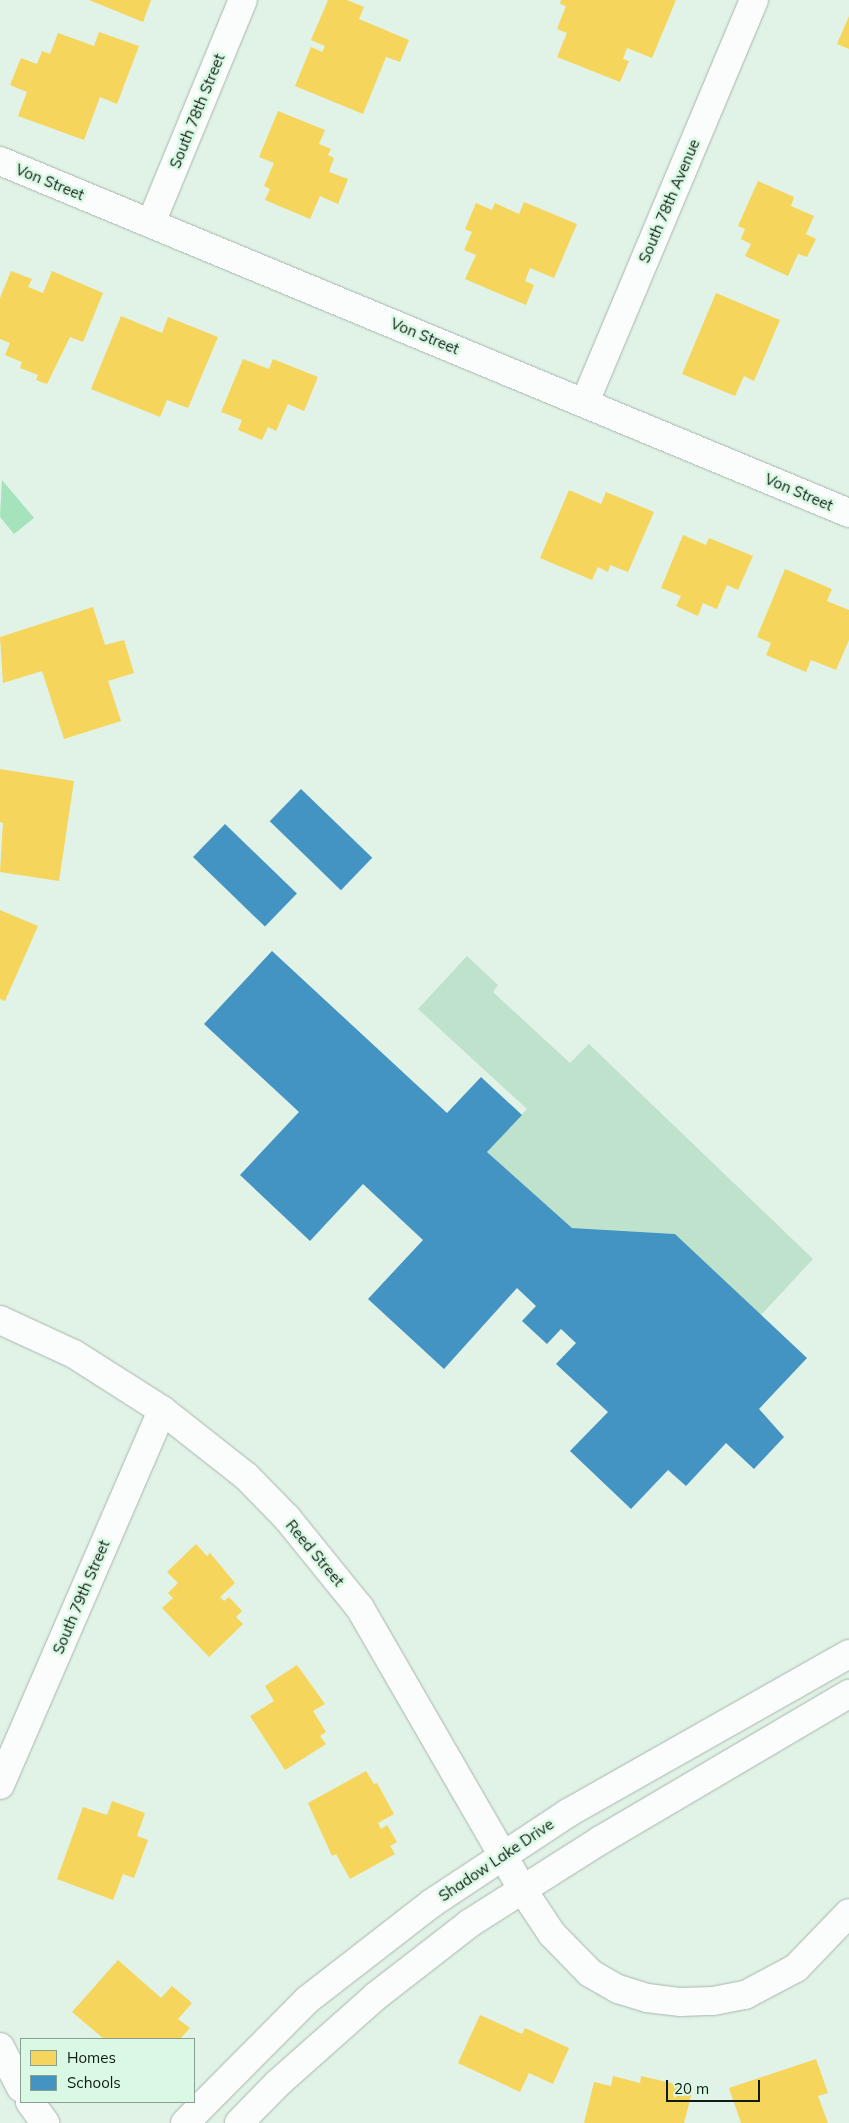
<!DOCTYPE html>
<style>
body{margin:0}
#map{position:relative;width:849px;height:2123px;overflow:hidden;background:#e1f2e7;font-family:Mulish,sans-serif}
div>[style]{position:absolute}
.green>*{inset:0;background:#bfe2cc}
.water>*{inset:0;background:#a4e3bc}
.homes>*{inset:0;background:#f6d55c}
.schools>*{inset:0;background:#4393c3;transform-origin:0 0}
.roads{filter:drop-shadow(0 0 1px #a8b6ad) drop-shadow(0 0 1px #a8b6ad)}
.minor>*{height:28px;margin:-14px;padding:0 14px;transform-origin:14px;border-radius:14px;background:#fafdfb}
span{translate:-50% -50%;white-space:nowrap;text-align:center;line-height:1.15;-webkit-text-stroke:5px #daf9e4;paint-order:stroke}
.street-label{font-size:15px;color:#101b14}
.legend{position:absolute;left:20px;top:2038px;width:175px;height:65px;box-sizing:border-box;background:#daf9e4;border:1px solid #89a091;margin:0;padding:6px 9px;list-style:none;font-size:15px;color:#101b14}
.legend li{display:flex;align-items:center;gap:10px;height:25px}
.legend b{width:25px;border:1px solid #89a091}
.scale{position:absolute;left:666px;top:2080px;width:94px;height:22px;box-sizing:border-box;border:2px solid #101b14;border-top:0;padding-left:6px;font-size:15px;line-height:18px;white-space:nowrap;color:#101b14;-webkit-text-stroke:4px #daf9e4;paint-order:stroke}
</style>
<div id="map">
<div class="green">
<i style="clip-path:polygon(467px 956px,498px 985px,493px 992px,570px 1063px,589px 1044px,813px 1259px,761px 1315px,675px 1234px,572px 1228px,487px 1152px,527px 1109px,418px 1009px)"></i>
</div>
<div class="water">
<i style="clip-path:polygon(2px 480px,34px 518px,14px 534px,0 517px)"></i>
</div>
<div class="homes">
<i style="clip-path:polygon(89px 0,151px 0,143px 22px)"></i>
<i style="clip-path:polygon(328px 0,347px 0,364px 7px,359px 19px,409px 40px,400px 62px,386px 57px,363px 114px,295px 86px,311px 47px,322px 52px,325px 46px,311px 40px)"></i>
<i style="clip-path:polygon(561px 0,676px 0,652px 58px,627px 48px,623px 59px,629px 61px,620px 82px,557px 57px,567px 33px,557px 29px,566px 6px,560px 4px)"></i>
<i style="clip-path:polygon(849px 16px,849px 49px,837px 44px)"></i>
<i style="clip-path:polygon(99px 32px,139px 46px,117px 104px,100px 97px,84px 140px,18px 116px,27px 92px,10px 85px,21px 58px,37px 64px,42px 51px,50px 54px,58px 33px,94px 46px)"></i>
<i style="clip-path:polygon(278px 111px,325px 130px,319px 144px,331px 149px,328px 155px,334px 158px,329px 172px,348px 179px,338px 204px,320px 196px,310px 219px,265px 200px,270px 189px,264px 186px,274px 163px,259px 157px)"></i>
<i style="clip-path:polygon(758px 181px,794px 197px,791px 206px,814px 216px,806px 234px,816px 239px,807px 257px,798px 254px,788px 276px,745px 256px,751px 244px,741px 239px,745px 229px,738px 226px)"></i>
<i style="clip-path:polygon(524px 202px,577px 224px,554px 278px,530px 268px,525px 281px,534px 285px,526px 305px,465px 279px,476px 255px,464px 250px,472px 232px,465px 229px,476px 203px,492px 210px,495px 203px,519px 214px)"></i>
<i style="clip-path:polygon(11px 271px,32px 279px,28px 287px,43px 293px,52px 271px,103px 293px,83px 342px,70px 337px,47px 384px,36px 380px,38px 375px,20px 368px,22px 362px,5px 355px,10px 343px,0 339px,0 298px)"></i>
<i style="clip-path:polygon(716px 293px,780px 320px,754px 381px,744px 376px,735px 396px,682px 374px)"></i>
<i style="clip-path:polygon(121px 316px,162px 333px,168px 317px,218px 337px,188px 408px,167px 400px,160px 417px,91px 389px)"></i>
<i style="clip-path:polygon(243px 359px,269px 369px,273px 359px,318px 377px,304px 411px,288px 404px,276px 431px,268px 427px,262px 440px,238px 430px,242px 420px,221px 412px)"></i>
<i style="clip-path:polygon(569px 490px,601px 504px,606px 492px,654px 512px,628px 572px,610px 565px,608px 572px,598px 567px,592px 580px,540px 558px)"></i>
<i style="clip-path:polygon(683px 535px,706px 545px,709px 538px,753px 556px,738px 590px,727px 585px,717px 609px,703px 603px,698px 616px,676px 606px,681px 596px,661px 588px)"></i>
<i style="clip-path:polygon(785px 569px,832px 589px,827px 601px,849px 610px,849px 640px,836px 670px,811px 660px,806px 672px,766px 655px,771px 643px,757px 637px)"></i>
<i style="clip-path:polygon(93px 607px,105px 645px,124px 640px,134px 673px,108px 681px,121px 721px,64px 739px,42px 671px,3px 683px,0 637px)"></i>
<i style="clip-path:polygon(0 769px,74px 781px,59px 881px,0 872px,3px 823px,0 822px)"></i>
<i style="clip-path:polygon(0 910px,38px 926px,5px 1001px,0 999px)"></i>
<i style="clip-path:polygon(196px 1544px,207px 1556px,210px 1553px,235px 1583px,220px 1597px,224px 1601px,229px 1597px,242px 1611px,236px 1617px,243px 1624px,209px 1657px,162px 1608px,173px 1598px,168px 1593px,178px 1583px,167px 1572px)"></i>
<i style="clip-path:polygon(297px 1665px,325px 1704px,313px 1711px,326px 1732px,320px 1736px,326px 1744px,285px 1770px,250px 1716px,274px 1701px,265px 1686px)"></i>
<i style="clip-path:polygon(366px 1771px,374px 1784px,377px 1783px,394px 1814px,378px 1823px,381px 1829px,387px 1825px,397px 1842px,390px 1846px,395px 1854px,350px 1879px,336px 1854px,332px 1856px,308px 1803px)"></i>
<i style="clip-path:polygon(112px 1801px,145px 1813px,137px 1836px,148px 1840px,134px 1878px,123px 1874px,113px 1900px,57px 1879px,83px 1807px,107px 1815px)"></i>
<i style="clip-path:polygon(118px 1960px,161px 1998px,172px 1986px,192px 2003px,178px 2019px,190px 2028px,180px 2039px,104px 2039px,72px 2012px)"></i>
<i style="clip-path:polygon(480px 2015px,522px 2034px,525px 2028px,569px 2048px,553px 2084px,529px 2073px,520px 2092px,458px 2063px)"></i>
<i style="clip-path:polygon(816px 2059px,828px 2093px,818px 2096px,828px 2123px,741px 2123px,729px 2088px)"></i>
<i style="clip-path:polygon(613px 2076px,640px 2083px,641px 2076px,693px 2088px,684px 2123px,584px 2123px,594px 2082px,611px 2086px)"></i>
</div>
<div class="schools">
<i style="left:301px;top:789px;width:99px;height:45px;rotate:44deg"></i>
<i style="left:225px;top:824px;width:100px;height:46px;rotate:44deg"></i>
<i style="clip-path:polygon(272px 951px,447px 1113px,481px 1077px,522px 1115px,487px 1152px,572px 1228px,675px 1234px,807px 1358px,759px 1409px,784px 1437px,754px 1469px,726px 1443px,686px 1486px,668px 1470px,631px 1509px,570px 1451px,608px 1412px,556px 1364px,576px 1343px,561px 1329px,547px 1344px,522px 1321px,536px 1306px,517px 1288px,444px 1369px,368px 1299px,423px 1240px,363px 1184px,310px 1241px,240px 1175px,299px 1112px,204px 1024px)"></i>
</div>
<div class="roads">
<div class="minor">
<i style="left:0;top:161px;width:919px;rotate:22.52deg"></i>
<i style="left:151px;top:223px;width:241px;rotate:-67.6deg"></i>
<i style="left:585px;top:402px;width:436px;rotate:-67.2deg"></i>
<i style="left:0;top:1320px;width:81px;rotate:24.7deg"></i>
<i style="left:74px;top:1354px;width:104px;rotate:32.5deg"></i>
<i style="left:162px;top:1410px;width:107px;rotate:38.2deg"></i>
<i style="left:246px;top:1476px;width:59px;rotate:45.7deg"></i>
<i style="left:287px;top:1518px;width:116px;rotate:51deg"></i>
<i style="left:360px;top:1608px;width:324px;rotate:60deg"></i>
<i style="left:522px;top:1889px;width:54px;rotate:56.3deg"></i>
<i style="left:552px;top:1934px;width:54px;rotate:45.7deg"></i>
<i style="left:590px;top:1973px;width:32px;rotate:30deg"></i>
<i style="left:618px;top:1989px;width:30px;rotate:17deg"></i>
<i style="left:647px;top:1998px;width:34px;rotate:7deg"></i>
<i style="left:681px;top:2002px;width:32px;rotate:-2deg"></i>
<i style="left:713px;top:2001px;width:33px;rotate:-11deg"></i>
<i style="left:745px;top:1995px;width:58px;rotate:-27.9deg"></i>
<i style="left:796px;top:1968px;width:76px;rotate:-46.1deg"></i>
<i style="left:0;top:1785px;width:408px;rotate:-66.6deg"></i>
<i style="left:0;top:2047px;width:46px;rotate:62.9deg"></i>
<i style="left:30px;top:2102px;width:26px;rotate:54deg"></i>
<i style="left:185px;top:2123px;width:173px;rotate:-45.2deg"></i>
<i style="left:307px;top:2000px;width:158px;rotate:-37.8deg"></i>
<i style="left:432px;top:1903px;width:163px;rotate:-33.5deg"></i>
<i style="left:568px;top:1813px;width:323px;rotate:-29.5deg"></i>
<i style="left:239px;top:2123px;width:54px;rotate:-45.7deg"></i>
<i style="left:277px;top:2084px;width:132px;rotate:-41.6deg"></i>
<i style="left:376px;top:1996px;width:119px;rotate:-37.8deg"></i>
<i style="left:470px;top:1923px;width:153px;rotate:-32.4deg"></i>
<i style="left:599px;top:1841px;width:290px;rotate:-30.5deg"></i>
</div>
</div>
<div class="street-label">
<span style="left:197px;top:111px;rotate:-68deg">South 78th Street</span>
<span style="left:50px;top:182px;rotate:22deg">Von Street</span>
<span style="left:669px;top:201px;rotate:-67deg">South 78th Avenue</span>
<span style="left:425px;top:336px;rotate:22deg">Von Street</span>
<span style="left:799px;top:492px;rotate:23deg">Von Street</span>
<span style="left:315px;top:1553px;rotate:50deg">Reed Street</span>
<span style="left:81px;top:1597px;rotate:-67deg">South 79th Street</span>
<span style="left:496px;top:1860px;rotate:-34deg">Shadow Lake Drive</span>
</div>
<ul class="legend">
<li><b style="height:14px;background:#f6d55c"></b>Homes</li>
<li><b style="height:14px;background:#4393c3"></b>Schools</li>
</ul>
<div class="scale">20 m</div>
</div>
